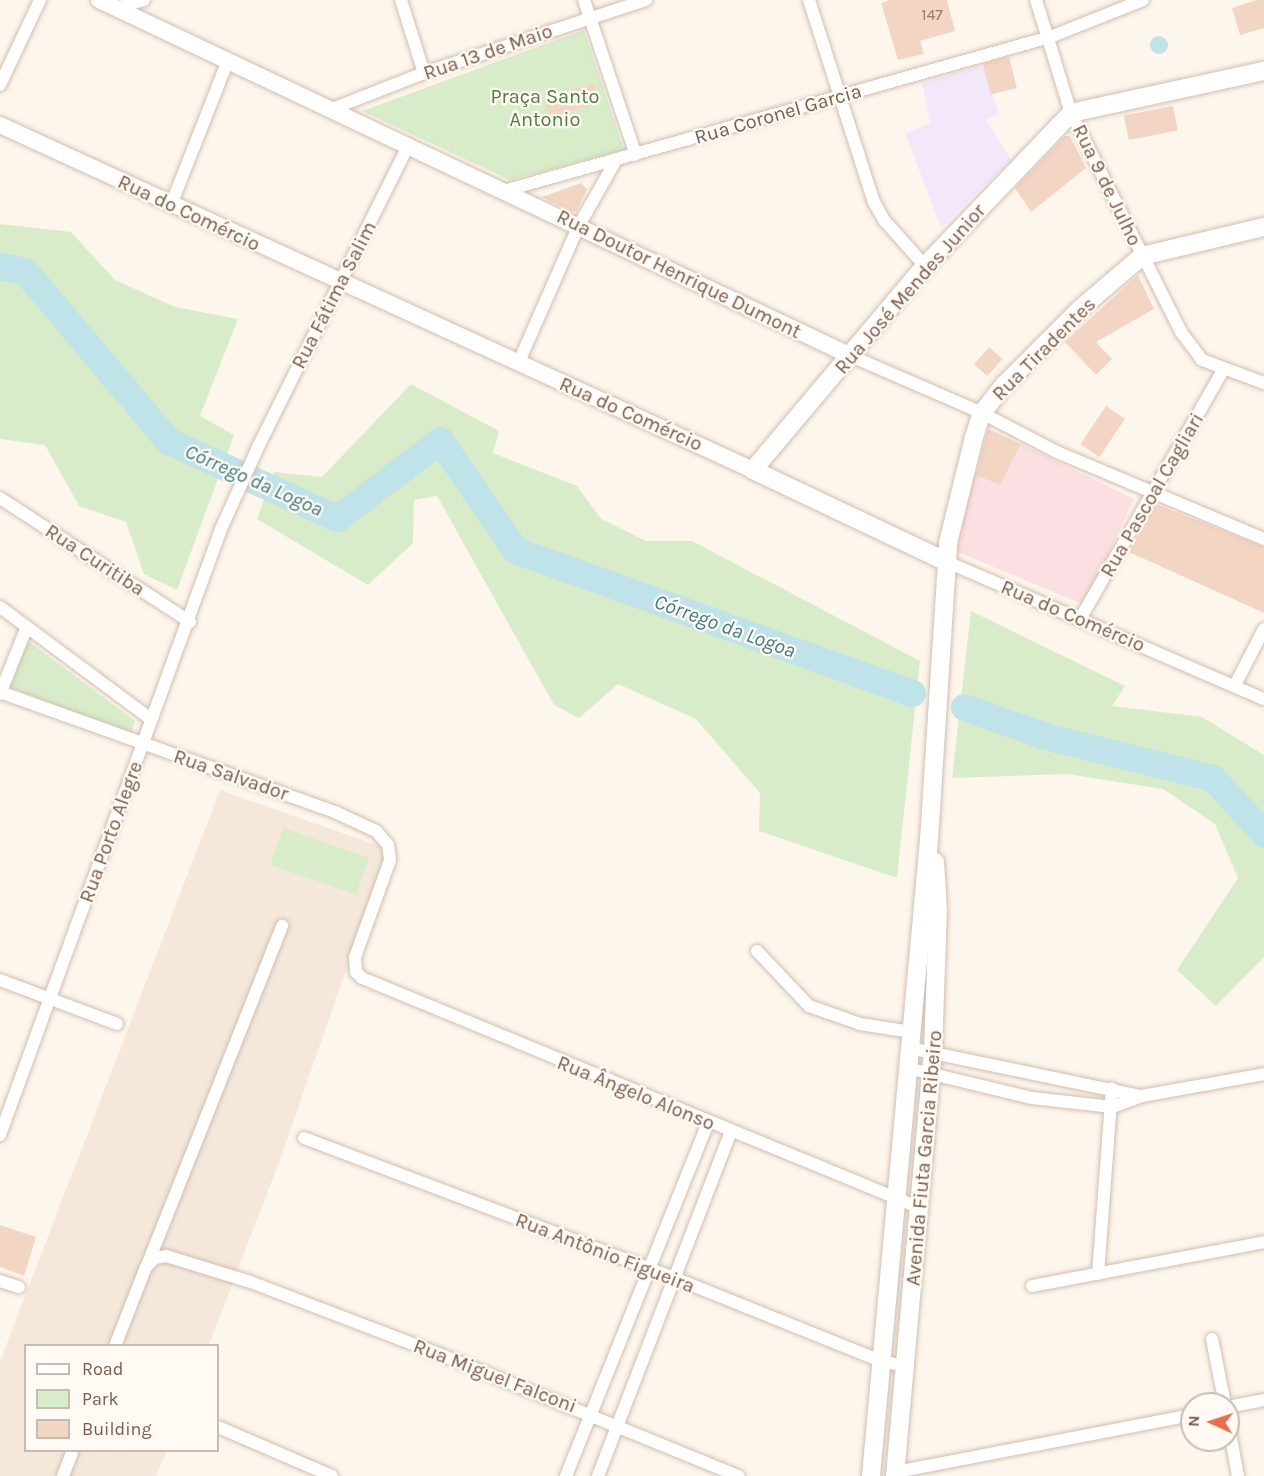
<!DOCTYPE html>
<meta charset="utf-8">
<style>
body{margin:0}
#map{position:relative;width:1264px;height:1476px;overflow:hidden;background:#fdf6ec;font-family:Karla,sans-serif}
div>[style]{position:absolute}
.residential>*{inset:0;background:#f5e8da}
.education>*{inset:0;background:#f3e8fa}
.medical>*{inset:0;background:#fbdfe3}
.green>*{inset:0;background:#d8ecc9;transform-origin:0 0}
.water>*{inset:0;background:#bfe3e8}
.round{border-radius:50%}
.river>*{height:27px;margin:-13.5px;padding:0 13.5px;transform-origin:13.5px;border-radius:13.5px;background:#bfe3e8}
.building>*{inset:0;background:#f3d5c3;transform-origin:0 0}
.roads{filter:drop-shadow(0 0 2px #d1beb0) drop-shadow(0 0 2px #d1beb0)}
.minor>*{height:12px;margin:-6px;padding:0 6px;transform-origin:6px;border-radius:6px;background:#fff}
.tertiary>*{height:16px;margin:-8px;padding:0 8px;transform-origin:8px;border-radius:8px;background:#fff}
.secondary>*{height:18px;margin:-9px;padding:0 9px;transform-origin:9px;border-radius:9px;background:#fff}
span{translate:-50% -50%;white-space:nowrap;text-align:center;line-height:1.15;-webkit-text-stroke:4.5px #fffaf3;paint-order:stroke}
.number-label{font-size:16px;color:#987a6a}
.number-label span{-webkit-text-stroke-width:0}
.street-label{font-size:20px;color:#7a5c4d}
.park-label{font-size:20px;color:#537a41}
.water-label{font-size:21px;color:#437c86;font-style:italic}
.legend{position:absolute;left:24px;top:1344px;width:195px;height:108px;box-sizing:border-box;background:#fffaf3;border:2px solid #cabbb1;margin:0;padding:8px 10px;list-style:none;font-size:18px;color:#7a5c4d}
.legend li{display:flex;align-items:center;gap:12px;height:30px}
.legend b{width:30px;border:2px solid #cabbb1}
.north{position:absolute;left:1180px;top:1392px;width:60px;height:60px;box-sizing:border-box;background:#fffaf3;border:2px solid #cabbb1;border-radius:50%;rotate:273deg;font-size:16px;font-weight:700;line-height:24px;text-align:center;color:#7a5c4d}
.north::after{content:'';display:block;margin:auto;width:21px;height:27px;background:#e76f51;clip-path:polygon(50% 0,100% 100%,50% 72%,0 100%)}
</style>
<div id="map">
<div class="residential">
<i style="clip-path:polygon(220px 790px,388px 849px,281px 1157px,209px 1345px,26px 1346px,26px 1450px,167px 1451px,156px 1476px,0 1476px,0 1361px)"></i>
</div>
<div class="education">
<i style="clip-path:polygon(983px 65px,999px 114px,986px 120px,1011px 159px,941px 228px,905px 133px,930px 123px,922px 83px)"></i>
</div>
<div class="medical">
<i style="clip-path:polygon(1021px 444px,1134px 499px,1084px 605px,951px 549px,972px 473px,1000px 485px)"></i>
</div>
<div class="green">
<i style="clip-path:polygon(584px 30px,624px 150px,510px 180px,362px 111px)"></i>
<i style="clip-path:polygon(0 224px,71px 232px,115px 280px,175px 307px,238px 319px,200px 416px,234px 435px,177px 590px,144px 574px,126px 522px,79px 506px,45px 445px,0 439px)"></i>
<i style="clip-path:polygon(411px 384px,499px 431px,493px 453px,577px 486px,601px 519px,646px 541px,692px 541px,920px 661px,897px 878px,759px 831px,760px 793px,696px 719px,618px 684px,579px 718px,554px 705px,437px 496px,414px 500px,413px 543px,368px 585px,257px 519px,274px 472px,322px 477px)"></i>
<i style="clip-path:polygon(971px 611px,1125px 686px,1112px 706px,1202px 717px,1264px 755px,1264px 957px,1216px 1006px,1177px 970px,1238px 878px,1215px 824px,1163px 789px,1067px 774px,952px 778px)"></i>
<i style="clip-path:polygon(28px 641px,135px 721px,131px 733px,6px 686px)"></i>
<i style="left:283px;top:828px;width:91px;height:39px;rotate:19deg"></i>
</div>
<div class="water">
<i class="round" style="left:1150px;top:36px;width:18px;height:18px"></i>
</div>
<div class="river">
<i style="left:0;top:266px;width:25px;rotate:11deg"></i>
<i style="left:25px;top:271px;width:222px;rotate:49.9deg"></i>
<i style="left:168px;top:441px;width:186px;rotate:24.5deg"></i>
<i style="left:337px;top:518px;width:129px;rotate:-37.1deg"></i>
<i style="left:440px;top:440px;width:133px;rotate:55.7deg"></i>
<i style="left:515px;top:550px;width:422px;rotate:19.8deg"></i>
<i style="left:964px;top:707px;width:86px;rotate:19.7deg"></i>
<i style="left:1045px;top:736px;width:173px;rotate:14deg"></i>
<i style="left:1213px;top:778px;width:76px;rotate:47.7deg"></i>
</div>
<div class="building">
<i style="clip-path:polygon(890px 0,947px 0,955px 31px,920px 41px,924px 54px,898px 60px,881px 3px)"></i>
<i style="clip-path:polygon(1257px 0,1264px 0,1264px 28px,1240px 35px,1232px 8px)"></i>
<i style="left:1009px;top:57px;width:32px;height:27px;rotate:76deg"></i>
<i style="left:594px;top:84px;width:20px;height:52px;rotate:75deg"></i>
<i style="left:1173px;top:106px;width:25px;height:50px;rotate:79deg"></i>
<i style="clip-path:polygon(1065px 136px,1070px 136px,1086px 168px,1031px 212px,1015px 188px)"></i>
<i style="clip-path:polygon(581px 183px,587px 189px,577px 211px,571px 212px,542px 197px)"></i>
<i style="clip-path:polygon(1138px 275px,1154px 309px,1096px 342px,1112px 359px,1096px 375px,1065px 342px)"></i>
<i style="left:989px;top:347px;width:18px;height:23px;rotate:41deg"></i>
<i style="left:1106px;top:406px;width:23px;height:46px;rotate:34deg"></i>
<i style="clip-path:polygon(988px 429px,1021px 444px,1000px 485px,976px 475px)"></i>
<i style="clip-path:polygon(1156px 504px,1264px 547px,1264px 613px,1129px 552px)"></i>
<i style="clip-path:polygon(0 1225px,36px 1237px,24px 1276px,0 1267px)"></i>
</div>
<div class="roads">
<div class="minor">
<i style="left:401px;top:0;width:77px;rotate:72.5deg"></i>
<i style="left:584px;top:0;width:163px;rotate:71.5deg"></i>
<i style="left:809px;top:0;width:212px;rotate:72.2deg"></i>
<i style="left:874px;top:202px;width:21px;rotate:61deg"></i>
<i style="left:884px;top:220px;width:62px;rotate:48.3deg"></i>
<i style="left:1036px;top:0;width:118px;rotate:72.8deg"></i>
<i style="left:1071px;top:113px;width:245px;rotate:63.3deg"></i>
<i style="left:1181px;top:332px;width:35px;rotate:53deg"></i>
<i style="left:1202px;top:360px;width:66px;rotate:20.4deg"></i>
<i style="left:116px;top:8px;width:29px;rotate:-16deg"></i>
<i style="left:0;top:85px;width:94px;rotate:-64.8deg"></i>
<i style="left:332px;top:109px;width:99px;rotate:-21.4deg"></i>
<i style="left:424px;top:73px;width:234px;rotate:-18.2deg"></i>
<i style="left:507px;top:190px;width:564px;rotate:-15.74deg"></i>
<i style="left:1050px;top:37px;width:100px;rotate:-21.7deg"></i>
<i style="left:171px;top:205px;width:156px;rotate:-68.5deg"></i>
<i style="left:851px;top:356px;width:143px;rotate:23.5deg"></i>
<i style="left:982px;top:413px;width:85px;rotate:27.5deg"></i>
<i style="left:1057px;top:452px;width:225px;rotate:22.8deg"></i>
<i style="left:518px;top:364px;width:150px;rotate:-66.3deg"></i>
<i style="left:578px;top:227px;width:75px;rotate:-60.4deg"></i>
<i style="left:0;top:498px;width:227px;rotate:33.1deg"></i>
<i style="left:947px;top:562px;width:345px;rotate:23.4deg"></i>
<i style="left:0;top:607px;width:188px;rotate:36.6deg"></i>
<i style="left:1080px;top:619px;width:287px;rotate:-60.1deg"></i>
<i style="left:1235px;top:685px;width:63px;rotate:-62.6deg"></i>
<i style="left:0;top:692px;width:356px;rotate:19.7deg"></i>
<i style="left:335px;top:812px;width:45px;rotate:24.9deg"></i>
<i style="left:376px;top:831px;width:18px;rotate:49deg"></i>
<i style="left:388px;top:845px;width:15px;rotate:82deg"></i>
<i style="left:390px;top:860px;width:103px;rotate:109.8deg"></i>
<i style="left:355px;top:957px;width:15px;rotate:86deg"></i>
<i style="left:356px;top:972px;width:8px;rotate:45deg"></i>
<i style="left:362px;top:978px;width:601px;rotate:22.39deg"></i>
<i style="left:0;top:694px;width:70px;rotate:-68.2deg"></i>
<i style="left:757px;top:951px;width:76px;rotate:46.6deg"></i>
<i style="left:809px;top:1006px;width:54px;rotate:19.4deg"></i>
<i style="left:860px;top:1024px;width:52px;rotate:8.9deg"></i>
<i style="left:0;top:980px;width:125px;rotate:20.6deg"></i>
<i style="left:909px;top:1048px;width:237px;rotate:11.7deg"></i>
<i style="left:907px;top:1068px;width:129px;rotate:13.5deg"></i>
<i style="left:1032px;top:1098px;width:81px;rotate:6.4deg"></i>
<i style="left:1112px;top:1107px;width:32px;rotate:-20deg"></i>
<i style="left:1142px;top:1096px;width:124px;rotate:-10.2deg"></i>
<i style="left:0;top:1135px;width:645px;rotate:-69.96deg"></i>
<i style="left:221px;top:529px;width:92px;rotate:-65.7deg"></i>
<i style="left:259px;top:445px;width:336px;rotate:-63.5deg"></i>
<i style="left:304px;top:1138px;width:399px;rotate:20.7deg"></i>
<i style="left:677px;top:1279px;width:218px;rotate:21.9deg"></i>
<i style="left:879px;top:1360px;width:29px;rotate:14deg"></i>
<i style="left:148px;top:1263px;width:363px;rotate:-68.3deg"></i>
<i style="left:1098px;top:1274px;width:186px;rotate:-85.7deg"></i>
<i style="left:0;top:1281px;width:20px;rotate:18deg"></i>
<i style="left:1032px;top:1286px;width:236px;rotate:-10.7deg"></i>
<i style="left:1212px;top:1339px;width:66px;rotate:78.7deg"></i>
<i style="left:115px;top:1346px;width:85px;rotate:-68.6deg"></i>
<i style="left:146px;top:1267px;width:13px;rotate:-45deg"></i>
<i style="left:155px;top:1258px;width:11px;rotate:-10deg"></i>
<i style="left:166px;top:1256px;width:86px;rotate:17deg"></i>
<i style="left:248px;top:1281px;width:202px;rotate:20.9deg"></i>
<i style="left:437px;top:1353px;width:326px;rotate:22.2deg"></i>
<i style="left:1228px;top:1407px;width:37px;rotate:-11deg"></i>
<i style="left:1228px;top:1422px;width:55px;rotate:79.5deg"></i>
<i style="left:218px;top:1427px;width:124px;rotate:23.3deg"></i>
<i style="left:896px;top:1472px;width:301px;rotate:-10.9deg"></i>
<i style="left:63px;top:1476px;width:28px;rotate:-69deg"></i>
<i style="left:566px;top:1476px;width:380px;rotate:-68.1deg"></i>
<i style="left:598px;top:1476px;width:369px;rotate:-68.9deg"></i>
</div>
<div class="tertiary">
<i style="left:99px;top:0;width:832px;rotate:25.33deg"></i>
<i style="left:0;top:125px;width:828px;rotate:24.62deg"></i>
</div>
<div class="secondary">
<i style="left:947px;top:562px;width:215px;rotate:-154.6deg"></i>
<i style="left:753px;top:470px;width:267px;rotate:-49.9deg"></i>
<i style="left:925px;top:266px;width:211px;rotate:-46.3deg"></i>
<i style="left:1071px;top:113px;width:198px;rotate:-12.3deg"></i>
<i style="left:871px;top:1476px;width:639px;rotate:-84.79deg"></i>
<i style="left:929px;top:840px;width:298px;rotate:-86.3deg"></i>
<i style="left:948px;top:543px;width:109px;rotate:-76.2deg"></i>
<i style="left:974px;top:437px;width:25px;rotate:-72deg"></i>
<i style="left:982px;top:413px;width:37px;rotate:-52deg"></i>
<i style="left:1005px;top:384px;width:106px;rotate:-45deg"></i>
<i style="left:1080px;top:309px;width:82px;rotate:-40.5deg"></i>
<i style="left:1142px;top:256px;width:125px;rotate:-13.4deg"></i>
<i style="left:895px;top:1476px;width:426px;rotate:-84.9deg"></i>
<i style="left:933px;top:1052px;width:141px;rotate:-88deg"></i>
<i style="left:938px;top:911px;width:49px;rotate:-93.5deg"></i>
</div>
</div>
<div class="number-label">
<span style="left:932px;top:15px">147</span>
</div>
<div class="street-label">
<span style="left:488px;top:52px;rotate:-19deg">Rua 13 de Maio</span>
<span style="left:778px;top:114px;rotate:-16deg">Rua Coronel Garcia</span>
<span style="left:1107px;top:185px;rotate:64deg">Rua 9 de Julho</span>
<span style="left:189px;top:213px;rotate:25deg">Rua do Comércio</span>
<span style="left:679px;top:274px;rotate:26deg">Rua Doutor Henrique Dumont</span>
<span style="left:910px;top:289px;rotate:-49deg">Rua José Mendes Junior</span>
<span style="left:334px;top:295px;rotate:-63deg">Rua Fátima Salim</span>
<span style="left:1044px;top:349px;rotate:-45deg">Rua Tiradentes</span>
<span style="left:631px;top:414px;rotate:24deg">Rua do Comércio</span>
<span style="left:1152px;top:495px;rotate:-60deg">Rua Pascoal Cagliari</span>
<span style="left:95px;top:560px;rotate:33deg">Rua Curitiba</span>
<span style="left:1073px;top:616px;rotate:23deg">Rua do Comércio</span>
<span style="left:231px;top:775px;rotate:19deg">Rua Salvador</span>
<span style="left:111px;top:832px;rotate:-70deg">Rua Porto Alegre</span>
<span style="left:636px;top:1093px;rotate:22deg">Rua Ângelo Alonso</span>
<span style="left:924px;top:1158px;rotate:-85deg">Avenida Fiuta Garcia Ribeiro</span>
<span style="left:605px;top:1253px;rotate:21deg">Rua Antônio Figueira</span>
<span style="left:495px;top:1376px;rotate:21deg">Rua Miguel Falconi</span>
</div>
<div class="park-label">
<span style="left:545px;top:108px">Praça Santo<br>Antonio</span>
</div>
<div class="water-label">
<span style="left:254px;top:480px;rotate:24deg">Córrego da Logoa</span>
<span style="left:725px;top:626px;rotate:20deg">Córrego da Logoa</span>
</div>
<ul class="legend">
<li><b style="height:8px;background:#fff"></b>Road</li>
<li><b style="height:16px;background:#d8ecc9"></b>Park</li>
<li><b style="height:16px;background:#f3d5c3"></b>Building</li>
</ul>
<div class="north">N</div>
</div>
